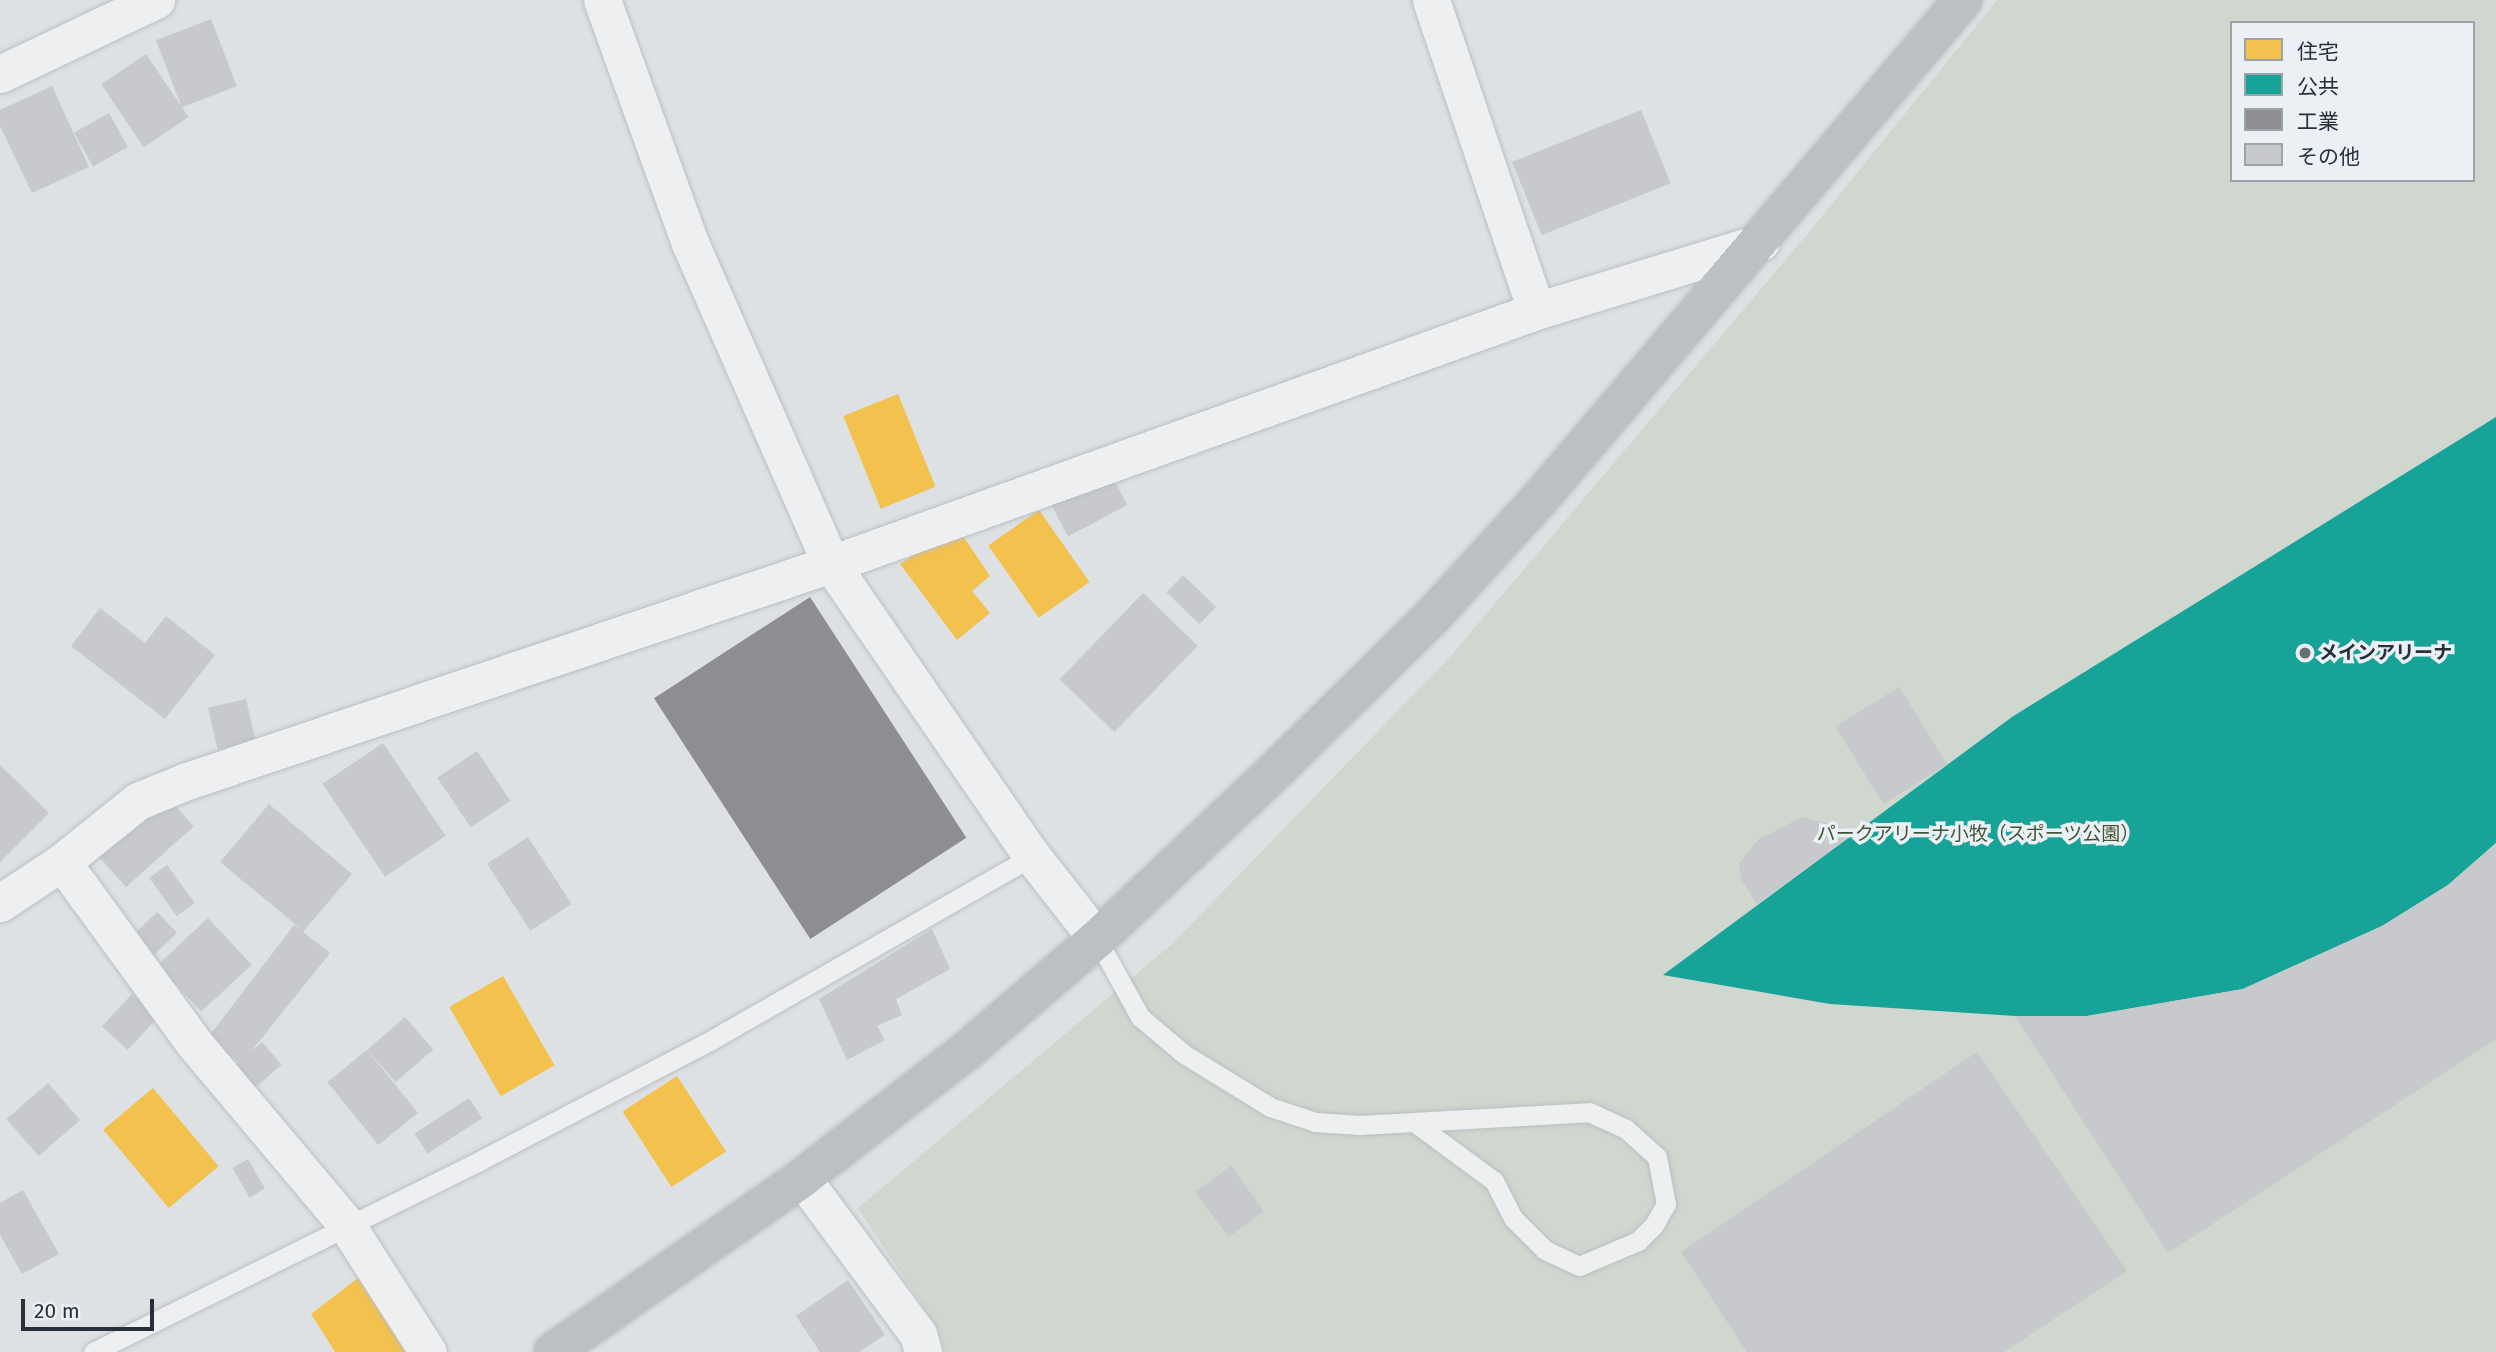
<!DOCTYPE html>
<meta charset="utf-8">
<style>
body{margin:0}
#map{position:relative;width:2496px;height:1352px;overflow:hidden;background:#dee1e4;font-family:"Fira Sans","Noto Sans JP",sans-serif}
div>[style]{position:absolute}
.green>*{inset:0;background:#d0d7cf}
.homes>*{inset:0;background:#f2c14e;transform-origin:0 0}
.public>*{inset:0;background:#17a398}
.industry>*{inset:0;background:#8d8d92;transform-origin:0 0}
.building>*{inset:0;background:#c7c9cc;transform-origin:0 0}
.roads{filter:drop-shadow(0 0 2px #bcbfc2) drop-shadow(0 0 2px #bcbfc2)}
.lane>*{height:19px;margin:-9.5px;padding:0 9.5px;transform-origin:9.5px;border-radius:9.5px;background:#eeeff0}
.street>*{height:37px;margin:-18.5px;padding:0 18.5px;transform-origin:18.5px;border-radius:18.5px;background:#eeeff0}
.secondary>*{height:38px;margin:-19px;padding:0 19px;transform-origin:19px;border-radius:19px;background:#bcc0c3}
.dots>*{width:19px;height:19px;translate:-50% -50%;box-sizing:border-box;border:4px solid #ebf0f4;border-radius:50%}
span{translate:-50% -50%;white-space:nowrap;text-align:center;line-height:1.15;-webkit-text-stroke:7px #ebf0f4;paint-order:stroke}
.poi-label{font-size:19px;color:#27303b;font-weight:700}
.left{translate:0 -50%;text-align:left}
.park-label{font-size:19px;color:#3f5635}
.legend{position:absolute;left:2230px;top:21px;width:245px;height:161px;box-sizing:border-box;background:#ebf0f4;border:2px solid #9da3aa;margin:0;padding:9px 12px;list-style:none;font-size:21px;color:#27303b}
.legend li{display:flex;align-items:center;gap:14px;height:35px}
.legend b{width:35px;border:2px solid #9da3aa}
.scale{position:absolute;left:21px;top:1299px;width:133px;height:32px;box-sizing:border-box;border:4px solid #27303b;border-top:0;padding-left:9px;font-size:21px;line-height:24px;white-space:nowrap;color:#27303b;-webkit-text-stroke:5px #ebf0f4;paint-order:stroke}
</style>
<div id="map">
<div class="green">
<i style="clip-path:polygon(evenodd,1997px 0,2496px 0,2496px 1352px,945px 1352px,938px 1329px,858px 1208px,1172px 944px,1448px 659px,1810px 231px,1997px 0,2232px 23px,2473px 23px,2473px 180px,2232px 180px,2232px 23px)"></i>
</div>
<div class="homes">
<i style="left:898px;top:394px;width:100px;height:59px;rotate:68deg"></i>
<i style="left:1039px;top:510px;width:88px;height:62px;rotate:55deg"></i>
<i style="clip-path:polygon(957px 527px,990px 576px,972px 591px,990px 613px,957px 640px,900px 564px)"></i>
<i style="left:503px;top:976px;width:103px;height:62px;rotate:60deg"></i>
<i style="left:677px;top:1076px;width:90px;height:65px;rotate:57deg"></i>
<i style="left:153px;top:1088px;width:102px;height:65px;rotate:50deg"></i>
<i style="clip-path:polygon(362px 1275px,412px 1352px,335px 1352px,311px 1314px)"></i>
</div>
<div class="public">
<i style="clip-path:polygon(2496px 417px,2496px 843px,2448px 885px,2382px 926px,2243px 989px,2087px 1016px,2015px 1016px,1830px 1004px,1663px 975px,2012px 717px)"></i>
</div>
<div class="industry">
<i style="left:810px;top:597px;width:287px;height:186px;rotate:57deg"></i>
</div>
<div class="building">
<i style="left:211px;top:19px;width:72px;height:59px;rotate:69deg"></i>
<i style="left:146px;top:54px;width:76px;height:54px;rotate:56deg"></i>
<i style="clip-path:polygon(52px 86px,89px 167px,32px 193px,0 126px,0 110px)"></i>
<i style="left:1641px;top:110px;width:79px;height:139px;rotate:68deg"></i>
<i style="left:109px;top:113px;width:39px;height:40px;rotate:61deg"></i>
<i style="left:1107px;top:467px;width:43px;height:67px;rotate:62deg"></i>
<i style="left:1183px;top:575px;width:46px;height:24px;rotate:44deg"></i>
<i style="left:1143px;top:593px;width:76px;height:120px;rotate:44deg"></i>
<i style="clip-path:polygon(100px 608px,145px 643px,166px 616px,215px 655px,165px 719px,71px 646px)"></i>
<i style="left:1899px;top:687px;width:91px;height:75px;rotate:58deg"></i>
<i style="left:246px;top:699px;width:43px;height:39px;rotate:77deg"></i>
<i style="left:383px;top:743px;width:112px;height:73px;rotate:56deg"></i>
<i style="left:477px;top:751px;width:60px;height:48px;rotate:56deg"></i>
<i style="clip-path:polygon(0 765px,49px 813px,0 862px)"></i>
<i style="left:163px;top:792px;width:46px;height:91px;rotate:48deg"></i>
<i style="clip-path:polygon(269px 804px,352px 874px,303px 932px,330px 953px,241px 1064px,207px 1039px,294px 925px,301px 929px,220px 862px)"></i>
<i style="clip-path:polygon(1802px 817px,1858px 831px,1757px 904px,1741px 879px,1739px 863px,1758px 840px)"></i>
<i style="left:528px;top:837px;width:80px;height:49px;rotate:57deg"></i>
<i style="clip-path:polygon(2496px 843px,2496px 1039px,2168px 1253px,2015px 1016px,2087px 1016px,2243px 989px,2382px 926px,2448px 885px)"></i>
<i style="left:167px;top:865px;width:47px;height:22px;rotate:54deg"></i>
<i style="left:157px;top:912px;width:29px;height:32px;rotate:46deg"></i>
<i style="left:208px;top:918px;width:64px;height:69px;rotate:47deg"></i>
<i style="clip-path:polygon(932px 929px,950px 969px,896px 999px,902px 1015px,877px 1026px,885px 1040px,847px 1060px,819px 999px)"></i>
<i style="left:132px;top:994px;width:35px;height:44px;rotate:43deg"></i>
<i style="left:405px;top:1017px;width:43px;height:50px;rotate:49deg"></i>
<i style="left:262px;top:1042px;width:30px;height:37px;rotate:49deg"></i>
<i style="left:367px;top:1050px;width:81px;height:51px;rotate:51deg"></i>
<i style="clip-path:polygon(1977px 1052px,2127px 1271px,2004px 1352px,1747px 1352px,1681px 1252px)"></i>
<i style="left:48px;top:1083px;width:49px;height:55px;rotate:49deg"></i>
<i style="left:469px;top:1098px;width:24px;height:65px;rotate:57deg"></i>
<i style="left:248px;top:1159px;width:34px;height:18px;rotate:60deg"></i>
<i style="left:1231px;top:1166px;width:56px;height:44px;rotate:54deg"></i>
<i style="clip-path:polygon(23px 1190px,59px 1254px,22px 1274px,0 1235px,0 1203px)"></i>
<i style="clip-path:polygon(848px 1280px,885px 1335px,859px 1352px,820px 1352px,796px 1316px)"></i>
</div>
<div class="roads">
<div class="lane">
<i style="left:1097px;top:939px;width:89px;rotate:61.1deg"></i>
<i style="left:1140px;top:1017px;width:57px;rotate:40.1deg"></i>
<i style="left:1184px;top:1054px;width:101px;rotate:31.6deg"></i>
<i style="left:1270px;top:1107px;width:47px;rotate:18.4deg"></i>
<i style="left:1315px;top:1122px;width:45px;rotate:3.8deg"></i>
<i style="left:1360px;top:1125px;width:229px;rotate:-3.2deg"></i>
<i style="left:1589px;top:1112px;width:41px;rotate:24.7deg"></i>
<i style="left:1626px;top:1129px;width:42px;rotate:42.1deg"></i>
<i style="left:1657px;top:1157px;width:48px;rotate:79.2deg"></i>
<i style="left:1666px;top:1204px;width:24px;rotate:120deg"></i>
<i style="left:1654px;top:1225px;width:23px;rotate:135deg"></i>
<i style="left:1638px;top:1241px;width:64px;rotate:157deg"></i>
<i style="left:1579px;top:1266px;width:38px;rotate:-155deg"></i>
<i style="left:1545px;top:1250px;width:45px;rotate:-135deg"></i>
<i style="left:1513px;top:1218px;width:42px;rotate:-117.2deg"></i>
<i style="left:1494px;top:1181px;width:94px;rotate:-143.6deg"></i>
<i style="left:93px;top:1352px;width:433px;rotate:-26.3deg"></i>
<i style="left:481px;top:1160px;width:262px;rotate:-27.5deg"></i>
<i style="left:713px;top:1039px;width:368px;rotate:-29.8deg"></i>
</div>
<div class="street">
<i style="left:602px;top:0;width:258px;rotate:70.1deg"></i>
<i style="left:690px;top:243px;width:351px;rotate:66.3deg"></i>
<i style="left:831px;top:564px;width:354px;rotate:55.5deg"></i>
<i style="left:1032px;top:856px;width:105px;rotate:51.9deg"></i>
<i style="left:1431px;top:0;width:328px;rotate:71.3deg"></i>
<i style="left:0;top:74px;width:173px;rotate:-25.4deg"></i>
<i style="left:62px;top:862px;width:224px;rotate:53.9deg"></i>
<i style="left:194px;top:1043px;width:236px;rotate:50deg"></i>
<i style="left:346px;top:1224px;width:152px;rotate:57.4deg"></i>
<i style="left:0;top:903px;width:74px;rotate:-33.5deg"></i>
<i style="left:62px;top:862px;width:97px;rotate:-38.8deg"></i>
<i style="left:138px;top:801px;width:53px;rotate:-22.2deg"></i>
<i style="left:187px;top:781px;width:680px;rotate:-18.62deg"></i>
<i style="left:831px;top:564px;width:749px;rotate:-19.74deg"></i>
<i style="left:1536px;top:311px;width:235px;rotate:-17deg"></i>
<i style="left:802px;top:1178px;width:194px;rotate:53.4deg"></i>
<i style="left:918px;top:1334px;width:19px;rotate:74deg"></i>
</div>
<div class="secondary">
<i style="left:553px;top:1352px;width:304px;rotate:-34.9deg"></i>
<i style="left:802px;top:1178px;width:205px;rotate:-37.7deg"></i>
<i style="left:964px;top:1053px;width:175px;rotate:-40.6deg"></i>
<i style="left:1097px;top:939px;width:232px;rotate:-43.3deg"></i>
<i style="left:1266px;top:780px;width:231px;rotate:-44.5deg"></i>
<i style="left:1431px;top:618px;width:166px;rotate:-47.7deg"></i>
<i style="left:1543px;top:495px;width:649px;rotate:-49.69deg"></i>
</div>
</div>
<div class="dots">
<i style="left:2305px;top:653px;background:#676e76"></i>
</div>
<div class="poi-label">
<span class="left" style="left:2319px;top:653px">メインアリーナ</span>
</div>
<div class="park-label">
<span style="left:1978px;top:834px">パークアリーナ小牧（スポーツ公園）</span>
</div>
<ul class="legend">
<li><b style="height:19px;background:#f2c14e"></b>住宅</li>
<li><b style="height:19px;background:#17a398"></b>公共</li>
<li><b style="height:19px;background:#8d8d92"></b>工業</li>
<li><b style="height:19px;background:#c7c9cc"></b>その他</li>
</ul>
<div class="scale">20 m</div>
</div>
